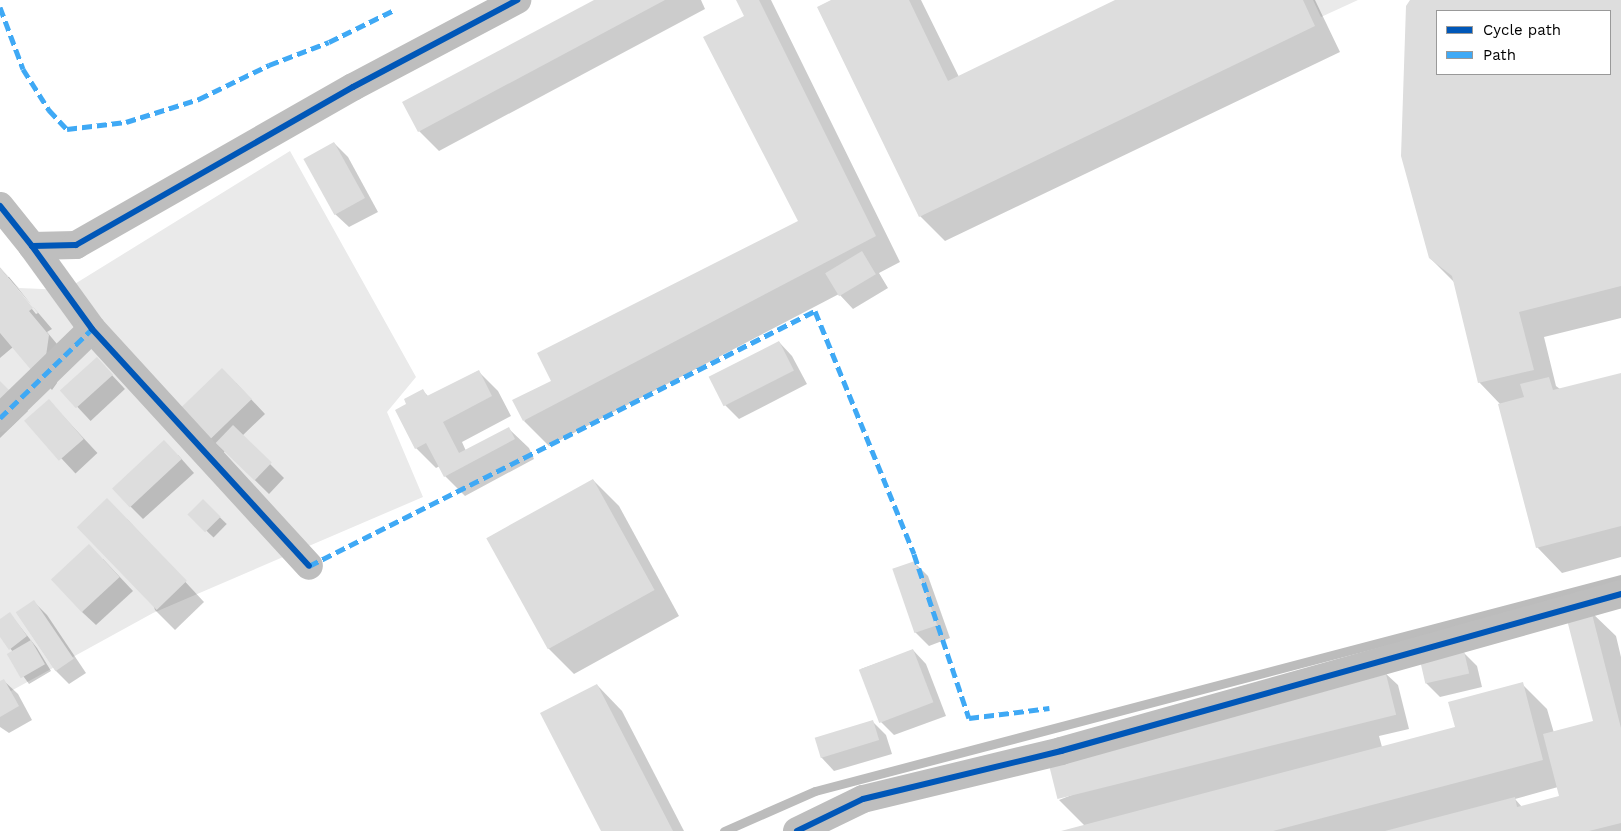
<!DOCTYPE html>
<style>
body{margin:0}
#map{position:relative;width:1621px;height:831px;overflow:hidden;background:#fff;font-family:"Work Sans",sans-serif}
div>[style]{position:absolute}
.green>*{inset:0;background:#eaeaea}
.shadow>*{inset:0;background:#0003;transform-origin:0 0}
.stream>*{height:9px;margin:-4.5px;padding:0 4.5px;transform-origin:4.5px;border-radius:4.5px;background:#bcbcbc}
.building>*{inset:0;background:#ddd;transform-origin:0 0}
.minor>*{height:28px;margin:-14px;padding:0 14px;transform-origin:14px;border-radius:14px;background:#bebebe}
.quiet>*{height:5px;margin-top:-2.5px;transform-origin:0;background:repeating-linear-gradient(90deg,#3fa9f5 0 10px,transparent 0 15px)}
.cycleway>*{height:6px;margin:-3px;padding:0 3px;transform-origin:3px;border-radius:3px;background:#0057b8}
span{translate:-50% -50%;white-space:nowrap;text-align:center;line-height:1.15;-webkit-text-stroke:4px #fff;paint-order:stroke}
.legend{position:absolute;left:1436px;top:10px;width:175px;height:65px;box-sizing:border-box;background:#fff;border:1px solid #999;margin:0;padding:6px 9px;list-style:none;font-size:15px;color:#000}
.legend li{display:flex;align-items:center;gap:10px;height:25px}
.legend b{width:25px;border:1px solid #999}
</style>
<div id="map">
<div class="green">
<i style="clip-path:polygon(1313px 0,1358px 0,1321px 17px)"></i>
<i style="clip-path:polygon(290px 151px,416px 377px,387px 412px,423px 497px,153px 613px,0 697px,0 267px,19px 288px,65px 290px)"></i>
</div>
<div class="shadow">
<i style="clip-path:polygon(597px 0,701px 0,705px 9px,439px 151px,419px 131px)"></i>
<i style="clip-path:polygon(738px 0,771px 0,900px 262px,879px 273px,888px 288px,853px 309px,839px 294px,549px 446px,524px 421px,553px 381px,799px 222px,746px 16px)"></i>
<i style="clip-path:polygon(834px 0,921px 0,959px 77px,1118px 0,1315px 0,1340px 52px,945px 241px,920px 216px)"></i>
<i style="clip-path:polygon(evenodd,1411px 0,1621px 0,1621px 318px,1544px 337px,1556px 386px,1560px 389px,1621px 374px,1621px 557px,1562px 573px,1537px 547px,1501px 405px,1479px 382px,1456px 284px,1430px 258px,1411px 0,1437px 11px,1610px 11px,1610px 74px,1437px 74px,1437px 11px)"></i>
<i style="clip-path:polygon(334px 143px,348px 157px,378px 212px,349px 227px,335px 214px,305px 159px)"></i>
<i style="clip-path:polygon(evenodd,0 268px,52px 329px,47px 332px,62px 350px,57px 383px,52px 390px,13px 347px,0 358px,0 268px,6px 277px,9px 277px,38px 313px,36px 314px,6px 277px)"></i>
<i style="clip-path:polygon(779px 342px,792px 356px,807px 384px,739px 419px,725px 405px)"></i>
<i style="left:97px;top:359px;width:41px;height:47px;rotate:47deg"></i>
<i style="clip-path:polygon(478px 371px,498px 391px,511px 416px,462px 442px,466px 451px,509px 429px,529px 448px,534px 459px,465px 496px,445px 476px,440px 466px,436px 468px,416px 448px,408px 404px,423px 391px,429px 397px)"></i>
<i style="clip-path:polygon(0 382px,28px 411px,0 438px)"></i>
<i style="clip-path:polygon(236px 383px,265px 414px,242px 436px,284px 478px,269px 494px,225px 451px,220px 456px,207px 442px)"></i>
<i style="left:49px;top:401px;width:71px;height:30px;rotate:47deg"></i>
<i style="clip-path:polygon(178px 455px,194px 473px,143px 519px,130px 506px)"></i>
<i style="clip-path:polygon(593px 480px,619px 506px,679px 616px,574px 674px,548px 648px,488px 538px)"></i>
<i style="left:203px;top:501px;width:33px;height:19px;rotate:44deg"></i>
<i style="clip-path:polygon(127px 519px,204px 602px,175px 630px,155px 610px)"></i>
<i style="clip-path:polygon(103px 559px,133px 591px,96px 625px,82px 612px)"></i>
<i style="clip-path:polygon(914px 562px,928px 576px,950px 638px,929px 646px,915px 632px)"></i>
<i style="clip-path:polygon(34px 602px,47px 615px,86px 673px,69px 684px,56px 671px,17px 613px)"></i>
<i style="clip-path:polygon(evenodd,1590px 611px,1616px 636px,1621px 657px,1621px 831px,1064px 831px,1085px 826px,1059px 800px,1384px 672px,1398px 685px,1409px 729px,1379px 736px,1382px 747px,1456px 728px,1522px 684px,1547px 709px,1554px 733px,1595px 722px,1590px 611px,1558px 787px,1561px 797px,1522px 807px,1515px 799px,1558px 787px)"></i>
<i style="clip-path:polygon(10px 614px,37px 648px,51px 671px,29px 684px,8px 655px,13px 652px,0 635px,0 621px)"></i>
<i style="clip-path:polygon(913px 650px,926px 664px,946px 716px,894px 735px,881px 722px,861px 669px)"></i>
<i style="clip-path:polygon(1464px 653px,1477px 666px,1482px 687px,1440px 697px,1426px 683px)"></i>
<i style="clip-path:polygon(4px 681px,18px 694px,32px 720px,9px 733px,0 727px,0 683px)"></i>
<i style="clip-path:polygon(597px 685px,622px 711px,684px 831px,602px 831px)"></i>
<i style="clip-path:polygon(872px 721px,886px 735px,892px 754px,834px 771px,821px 757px)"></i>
</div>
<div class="stream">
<i style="left:724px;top:831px;width:99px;rotate:-23.7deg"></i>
<i style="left:815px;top:791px;width:833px;rotate:-14.74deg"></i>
</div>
<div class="building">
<i style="clip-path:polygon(594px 0,665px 0,418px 132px,402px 102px)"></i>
<i style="clip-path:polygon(736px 0,759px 0,876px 236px,523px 421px,512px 400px,551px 381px,537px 353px,798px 221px,703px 37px,744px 16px)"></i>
<i style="clip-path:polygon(831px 0,909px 0,948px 81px,1115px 0,1303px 0,1315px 26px,919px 217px,817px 7px)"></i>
<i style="clip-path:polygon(evenodd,1410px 0,1621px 0,1621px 286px,1519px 312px,1534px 370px,1478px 383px,1452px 276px,1429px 258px,1401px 156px,1406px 6px,1410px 0,1437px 11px,1610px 11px,1610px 74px,1437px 74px,1437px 11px)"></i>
<i style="left:334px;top:142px;width:64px;height:35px;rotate:61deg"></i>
<i style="left:862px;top:251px;width:27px;height:43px;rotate:59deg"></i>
<i style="clip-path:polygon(0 268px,33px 308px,29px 311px,49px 335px,44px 370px,37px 377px,0 333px)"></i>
<i style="left:779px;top:341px;width:33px;height:79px;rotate:63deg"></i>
<i style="left:97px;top:357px;width:24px;height:50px;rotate:48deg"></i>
<i style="left:222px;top:368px;width:43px;height:64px;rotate:46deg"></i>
<i style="clip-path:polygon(479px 370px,492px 396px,443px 422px,459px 453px,509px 427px,515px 439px,444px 477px,426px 443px,415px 449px,395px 410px,406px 404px,404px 399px,423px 389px,427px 396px)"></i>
<i style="clip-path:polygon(1621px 373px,1621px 526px,1536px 548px,1498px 404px,1524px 397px,1520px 384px,1549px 377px,1553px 390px)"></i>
<i style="clip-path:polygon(0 381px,15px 396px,0 411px)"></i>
<i style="left:49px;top:399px;width:53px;height:33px;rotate:49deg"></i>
<i style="left:233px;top:425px;width:54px;height:25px;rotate:44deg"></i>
<i style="left:164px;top:440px;width:26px;height:71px;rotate:47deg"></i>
<i style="left:593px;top:479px;width:127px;height:122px;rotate:61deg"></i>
<i style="left:107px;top:498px;width:115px;height:42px;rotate:46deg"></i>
<i style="left:203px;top:499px;width:25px;height:22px;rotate:45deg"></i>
<i style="left:89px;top:544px;width:45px;height:52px;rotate:47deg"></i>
<i style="left:915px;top:561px;width:68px;height:24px;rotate:71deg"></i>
<i style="left:34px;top:600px;width:71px;height:22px;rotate:56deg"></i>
<i style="clip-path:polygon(1591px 610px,1621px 728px,1621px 823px,1589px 831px,1385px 831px,1515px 797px,1517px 807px,1559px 796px,1543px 734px,1593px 721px,1566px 616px)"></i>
<i style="clip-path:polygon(10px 612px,27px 636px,9px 650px,0 637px,0 619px)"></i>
<i style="left:31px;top:640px;width:28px;height:28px;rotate:60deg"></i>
<i style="left:913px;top:649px;width:57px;height:58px;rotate:69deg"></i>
<i style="left:1464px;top:651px;width:23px;height:45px;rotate:77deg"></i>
<i style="left:1385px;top:670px;width:46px;height:349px;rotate:76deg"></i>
<i style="clip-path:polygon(4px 679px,19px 706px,0 717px,0 681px)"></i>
<i style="clip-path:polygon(1523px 682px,1543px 760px,1273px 831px,1061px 831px,1455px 727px,1448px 702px)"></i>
<i style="clip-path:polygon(597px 684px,673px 831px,601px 831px,540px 713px)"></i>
<i style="left:873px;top:720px;width:21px;height:61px;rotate:73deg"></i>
</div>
<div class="minor">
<i style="left:0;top:206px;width:51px;rotate:51.3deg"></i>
<i style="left:32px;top:246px;width:102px;rotate:54.1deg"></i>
<i style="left:92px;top:329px;width:321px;rotate:47.5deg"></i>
<i style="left:32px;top:246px;width:44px;rotate:-1.3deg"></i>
<i style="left:76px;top:245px;width:319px;rotate:-29.7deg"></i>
<i style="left:353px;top:87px;width:186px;rotate:-27.9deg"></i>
<i style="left:0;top:418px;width:128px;rotate:-44.1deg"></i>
<i style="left:797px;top:831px;width:73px;rotate:-25.9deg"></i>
<i style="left:863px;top:799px;width:204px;rotate:-13.6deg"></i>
<i style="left:1061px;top:751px;width:582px;rotate:-15.66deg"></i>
</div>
<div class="quiet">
<i style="left:0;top:7px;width:66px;rotate:69.6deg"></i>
<i style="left:23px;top:69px;width:49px;rotate:57.6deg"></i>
<i style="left:49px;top:110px;width:26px;rotate:47deg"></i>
<i style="left:67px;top:129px;width:59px;rotate:-6.8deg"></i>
<i style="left:126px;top:122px;width:77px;rotate:-17.5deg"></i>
<i style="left:199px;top:99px;width:78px;rotate:-25.9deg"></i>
<i style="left:269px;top:65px;width:64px;rotate:-21deg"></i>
<i style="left:329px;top:42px;width:72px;rotate:-26.2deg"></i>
<i style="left:0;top:418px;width:128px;rotate:-44.1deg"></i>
<i style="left:309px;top:566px;width:567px;rotate:-26.75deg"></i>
<i style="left:815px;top:311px;width:262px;rotate:67.8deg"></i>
<i style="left:914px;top:554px;width:173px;rotate:71.5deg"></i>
<i style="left:969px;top:718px;width:81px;rotate:-7.1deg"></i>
</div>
<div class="cycleway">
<i style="left:0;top:206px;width:51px;rotate:51.3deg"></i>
<i style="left:32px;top:246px;width:102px;rotate:54.1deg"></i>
<i style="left:92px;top:329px;width:321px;rotate:47.5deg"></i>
<i style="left:32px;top:246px;width:44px;rotate:-1.3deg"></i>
<i style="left:76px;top:245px;width:319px;rotate:-29.7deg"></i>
<i style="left:353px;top:87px;width:186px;rotate:-27.9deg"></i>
<i style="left:797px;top:831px;width:73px;rotate:-25.9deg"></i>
<i style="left:863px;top:799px;width:204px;rotate:-13.6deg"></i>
<i style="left:1061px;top:751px;width:582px;rotate:-15.66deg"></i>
</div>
<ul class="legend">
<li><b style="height:6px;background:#0057b8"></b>Cycle path</li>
<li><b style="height:6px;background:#3fa9f5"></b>Path</li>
</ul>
</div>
